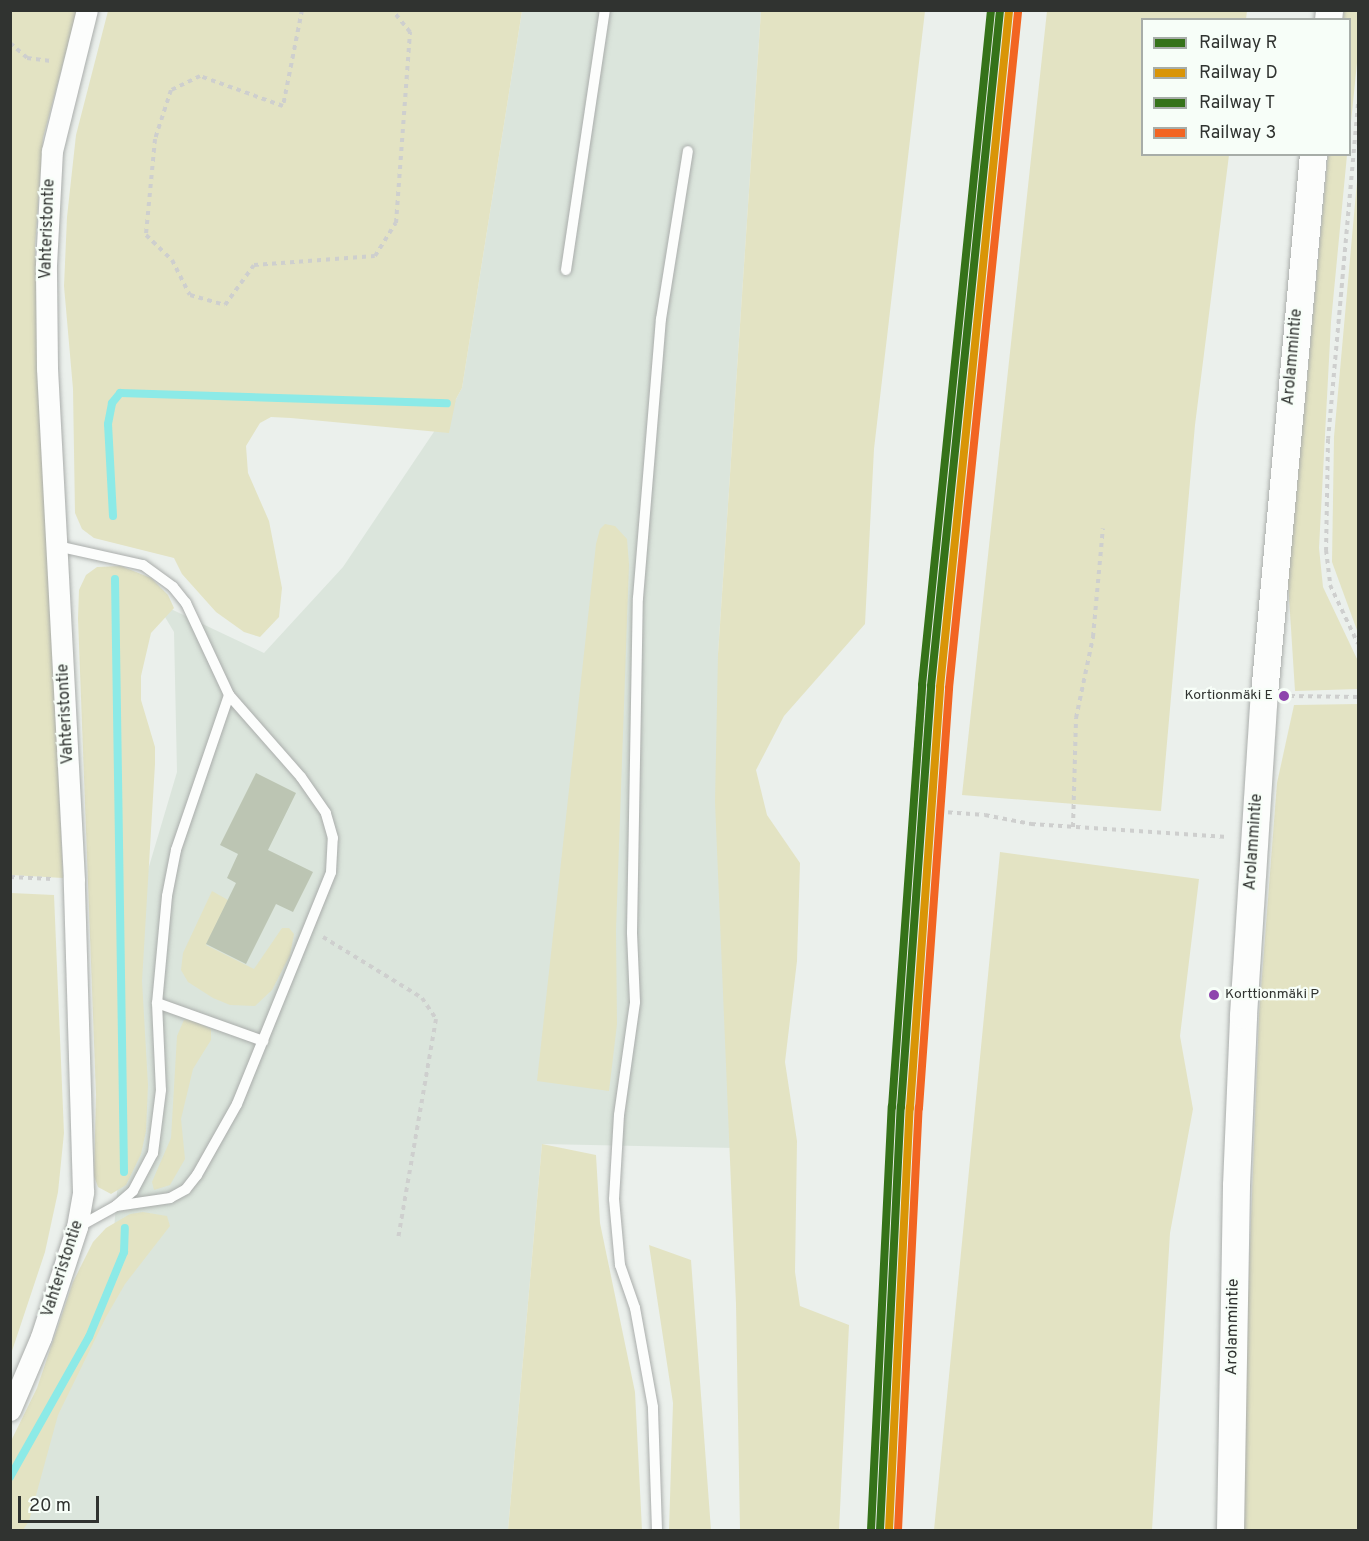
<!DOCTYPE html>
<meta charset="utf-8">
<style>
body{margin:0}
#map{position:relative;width:1369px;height:1541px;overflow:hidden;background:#ebf0ec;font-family:Overpass,sans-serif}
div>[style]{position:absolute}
.built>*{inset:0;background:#dbe5dc}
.green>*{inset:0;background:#e3e3c3}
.stream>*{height:8px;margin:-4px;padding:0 4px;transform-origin:4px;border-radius:4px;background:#8ceae7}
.building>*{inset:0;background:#bcc5b3}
.path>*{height:4px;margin-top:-2px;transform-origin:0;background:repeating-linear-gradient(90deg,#cecfce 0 4.5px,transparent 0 9px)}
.roads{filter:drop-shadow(0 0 2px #aaadab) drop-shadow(0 0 2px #aaadab)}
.service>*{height:10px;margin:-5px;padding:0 5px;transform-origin:5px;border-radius:5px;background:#fcfdfc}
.minor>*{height:21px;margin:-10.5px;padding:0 10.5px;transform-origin:10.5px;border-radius:10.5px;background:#fcfdfc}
.tertiary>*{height:27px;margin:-13.5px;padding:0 13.5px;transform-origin:13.5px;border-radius:13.5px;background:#fcfdfc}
.rail-1>*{height:8px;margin:-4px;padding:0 4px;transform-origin:4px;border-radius:4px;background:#357219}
.rail-2>*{height:8px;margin:-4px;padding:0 4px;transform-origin:4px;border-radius:4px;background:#d99507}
.rail-3>*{height:8px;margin:-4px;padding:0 4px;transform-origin:4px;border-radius:4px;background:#357219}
.rail-4>*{height:8px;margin:-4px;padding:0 4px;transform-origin:4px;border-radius:4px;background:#f26522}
.dots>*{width:16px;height:16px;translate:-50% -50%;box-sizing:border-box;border:3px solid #f7fef8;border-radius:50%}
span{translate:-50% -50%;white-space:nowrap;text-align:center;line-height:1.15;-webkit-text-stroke:4.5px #f7fef8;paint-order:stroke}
.bus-label{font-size:14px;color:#303330}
.right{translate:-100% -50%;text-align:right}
.left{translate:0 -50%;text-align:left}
.street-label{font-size:16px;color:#303330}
.frame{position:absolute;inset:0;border:12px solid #303330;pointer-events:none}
.legend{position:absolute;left:1141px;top:18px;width:210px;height:138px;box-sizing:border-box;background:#f7fef8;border:2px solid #a7ada8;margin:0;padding:8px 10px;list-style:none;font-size:18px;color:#303330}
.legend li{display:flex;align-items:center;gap:12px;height:30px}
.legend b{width:30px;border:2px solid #a7ada8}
.scale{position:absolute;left:18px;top:1496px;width:81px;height:27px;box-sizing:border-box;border:3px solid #303330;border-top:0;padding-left:8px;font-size:18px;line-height:21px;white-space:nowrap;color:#303330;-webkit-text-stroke:4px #f7fef8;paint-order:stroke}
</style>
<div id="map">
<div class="built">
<i style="clip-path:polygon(522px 11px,761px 11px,718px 654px,735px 1148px,542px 1144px,508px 1530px,11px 1530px,10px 1471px,110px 1278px,142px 890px,177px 772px,174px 632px,156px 602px,264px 653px,343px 567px,456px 399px,462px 388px)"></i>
</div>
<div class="green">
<i style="clip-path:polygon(10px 11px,77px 11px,43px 138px,35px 246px,63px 878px,11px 875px)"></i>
<i style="clip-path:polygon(108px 11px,522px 11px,462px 388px,456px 399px,449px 433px,291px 418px,271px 417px,260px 423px,246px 446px,248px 473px,269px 521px,282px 588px,279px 617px,260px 637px,244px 632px,216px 612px,182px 574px,174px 558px,94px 538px,82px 529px,75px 513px,73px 389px,64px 286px,67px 217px,76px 135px)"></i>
<i style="clip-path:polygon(761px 11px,925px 11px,874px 449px,865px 624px,784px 716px,756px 770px,767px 815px,800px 863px,797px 961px,785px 1062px,797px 1141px,795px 1272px,800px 1306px,849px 1325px,839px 1530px,740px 1530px,736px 1304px,715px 802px,718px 654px)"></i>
<i style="clip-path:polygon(1047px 11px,1247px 11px,1246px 19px,1142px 20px,1142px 154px,1229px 155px,1195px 425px,1161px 811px,962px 795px)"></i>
<i style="clip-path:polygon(1344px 11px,1358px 11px,1358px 53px,1350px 132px,1350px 20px,1343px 19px)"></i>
<i style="clip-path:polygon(1328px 155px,1347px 155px,1331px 322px,1319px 548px,1323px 587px,1358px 661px,1358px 689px,1295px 691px,1288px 582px)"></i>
<i style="clip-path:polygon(1358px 170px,1358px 633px,1332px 562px,1334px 437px)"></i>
<i style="clip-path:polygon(605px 524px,615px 526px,627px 539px,629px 564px,616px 930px,617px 1024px,609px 1091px,537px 1081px,596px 544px,600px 529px)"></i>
<i style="clip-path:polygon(121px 566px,151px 578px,168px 595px,174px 608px,151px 633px,141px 676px,141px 700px,155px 747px,155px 764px,142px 981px,148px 1085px,146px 1131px,141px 1154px,126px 1185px,111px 1194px,98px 1187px,94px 1176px,96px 1095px,78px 618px,79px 590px,86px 575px,97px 567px)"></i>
<i style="clip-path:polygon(1358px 704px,1357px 1530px,1244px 1530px,1246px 1349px,1259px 1015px,1277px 783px,1294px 705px)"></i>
<i style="clip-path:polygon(1000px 852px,1199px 879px,1180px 1036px,1193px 1109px,1170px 1233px,1152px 1530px,934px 1530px)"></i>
<i style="clip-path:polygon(212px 891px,228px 900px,206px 945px,254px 969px,282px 928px,289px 928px,294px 934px,290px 955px,272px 990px,255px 1006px,230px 1005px,213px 998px,188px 982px,181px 970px,183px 953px)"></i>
<i style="clip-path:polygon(11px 893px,54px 895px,64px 1133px,58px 1192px,45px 1252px,11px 1354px)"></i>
<i style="clip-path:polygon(190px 1019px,211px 1029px,211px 1040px,193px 1069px,181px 1119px,185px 1159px,170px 1185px,154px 1190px,152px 1182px,171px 1138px,177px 1036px,184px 1020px)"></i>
<i style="clip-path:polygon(542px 1144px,596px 1155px,600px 1223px,635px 1392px,642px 1530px,508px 1530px)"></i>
<i style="clip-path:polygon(143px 1212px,167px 1216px,170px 1226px,125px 1284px,106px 1317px,58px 1415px,29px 1521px,23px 1530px,11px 1530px,11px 1441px,37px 1388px,73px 1282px,93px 1242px,106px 1228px,130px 1214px)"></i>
<i style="clip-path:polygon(649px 1245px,691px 1260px,711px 1530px,669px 1530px,673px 1403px)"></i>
</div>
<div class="stream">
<i style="left:113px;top:516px;width:92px;rotate:-93.1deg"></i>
<i style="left:108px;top:424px;width:21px;rotate:-79deg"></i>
<i style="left:112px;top:403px;width:13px;rotate:-51deg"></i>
<i style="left:120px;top:393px;width:327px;rotate:1.8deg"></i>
<i style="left:115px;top:579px;width:593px;rotate:89.13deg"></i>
<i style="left:10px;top:1477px;width:161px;rotate:-60.6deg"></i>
<i style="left:89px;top:1337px;width:92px;rotate:-67.6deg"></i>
<i style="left:124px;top:1252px;width:24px;rotate:-88deg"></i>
</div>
<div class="building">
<i style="clip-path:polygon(256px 773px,296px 793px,268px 850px,313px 872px,293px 912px,276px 904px,246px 964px,206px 944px,236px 883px,227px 878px,238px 854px,220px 845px)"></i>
</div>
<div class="path">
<i style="left:302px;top:10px;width:98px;rotate:101.2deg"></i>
<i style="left:283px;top:106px;width:88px;rotate:-160.1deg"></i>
<i style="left:200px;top:76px;width:32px;rotate:154deg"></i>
<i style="left:171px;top:90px;width:52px;rotate:108.1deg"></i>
<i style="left:155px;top:139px;width:96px;rotate:95.4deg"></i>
<i style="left:146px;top:235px;width:36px;rotate:44deg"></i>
<i style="left:172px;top:260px;width:39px;rotate:63deg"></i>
<i style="left:190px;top:295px;width:36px;rotate:16deg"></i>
<i style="left:225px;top:305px;width:49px;rotate:-54.1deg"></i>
<i style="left:254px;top:265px;width:121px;rotate:-4.3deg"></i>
<i style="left:375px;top:256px;width:39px;rotate:-58deg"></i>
<i style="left:396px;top:223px;width:192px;rotate:-85.8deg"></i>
<i style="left:410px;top:32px;width:28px;rotate:-129deg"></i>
<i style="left:10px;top:43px;width:23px;rotate:41deg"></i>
<i style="left:27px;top:58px;width:24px;rotate:7deg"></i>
<i style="left:1358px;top:104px;width:336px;rotate:95.1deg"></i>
<i style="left:1328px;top:439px;width:111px;rotate:91deg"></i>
<i style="left:1326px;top:550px;width:35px;rotate:83deg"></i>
<i style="left:1330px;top:585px;width:65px;rotate:64.6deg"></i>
<i style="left:1290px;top:696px;width:68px;rotate:0.8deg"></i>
<i style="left:930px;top:811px;width:55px;rotate:4.2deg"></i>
<i style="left:985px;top:815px;width:47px;rotate:11.1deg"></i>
<i style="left:1031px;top:824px;width:197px;rotate:3.8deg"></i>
<i style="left:1073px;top:827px;width:109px;rotate:-88.4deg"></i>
<i style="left:1076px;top:718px;width:83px;rotate:-78.1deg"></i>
<i style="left:1093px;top:637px;width:109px;rotate:-84.8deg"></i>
<i style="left:10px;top:877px;width:42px;rotate:2.7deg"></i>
<i style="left:323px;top:937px;width:116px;rotate:31.6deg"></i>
<i style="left:422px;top:998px;width:25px;rotate:56deg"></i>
<i style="left:436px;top:1019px;width:223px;rotate:99.8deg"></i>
</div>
<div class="roads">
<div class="service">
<i style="left:566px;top:270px;width:263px;rotate:-81.5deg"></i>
<i style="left:57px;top:546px;width:88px;rotate:12.5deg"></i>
<i style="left:143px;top:565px;width:37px;rotate:36deg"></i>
<i style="left:173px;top:587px;width:21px;rotate:51deg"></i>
<i style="left:186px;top:603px;width:102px;rotate:64.9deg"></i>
<i style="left:229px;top:695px;width:164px;rotate:108.9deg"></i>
<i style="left:176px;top:850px;width:47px;rotate:101.1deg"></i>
<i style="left:167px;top:896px;width:107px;rotate:95.3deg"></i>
<i style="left:157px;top:1003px;width:87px;rotate:87.4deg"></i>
<i style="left:161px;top:1090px;width:64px;rotate:97.2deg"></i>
<i style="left:153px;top:1153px;width:43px;rotate:117.8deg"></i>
<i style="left:133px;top:1191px;width:23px;rotate:139deg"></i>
<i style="left:116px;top:1206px;width:43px;rotate:151.1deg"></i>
<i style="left:157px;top:1003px;width:113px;rotate:19.7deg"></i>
<i style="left:116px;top:1206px;width:55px;rotate:-8.4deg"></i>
<i style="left:170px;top:1198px;width:18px;rotate:-29deg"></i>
<i style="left:186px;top:1189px;width:18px;rotate:-52deg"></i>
<i style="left:197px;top:1175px;width:81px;rotate:-60.6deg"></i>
<i style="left:237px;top:1104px;width:250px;rotate:-67.9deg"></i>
<i style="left:331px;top:872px;width:34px;rotate:-87deg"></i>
<i style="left:333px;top:838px;width:26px;rotate:-106deg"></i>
<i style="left:326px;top:813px;width:44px;rotate:-124.8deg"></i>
<i style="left:301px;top:777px;width:109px;rotate:-131.3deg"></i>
<i style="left:657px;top:1530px;width:123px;rotate:-91.9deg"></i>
<i style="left:653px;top:1407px;width:101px;rotate:-100.3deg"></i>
<i style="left:635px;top:1308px;width:46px;rotate:-109.2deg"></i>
<i style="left:620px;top:1265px;width:66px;rotate:-95.2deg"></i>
<i style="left:614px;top:1199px;width:84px;rotate:-86.6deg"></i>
<i style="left:619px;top:1115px;width:114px;rotate:-81.9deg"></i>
<i style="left:635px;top:1002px;width:70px;rotate:-92.5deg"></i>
<i style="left:632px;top:932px;width:334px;rotate:-89deg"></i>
<i style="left:638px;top:598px;width:280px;rotate:-85.3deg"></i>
<i style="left:661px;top:319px;width:170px;rotate:-80.9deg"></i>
</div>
<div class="minor">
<i style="left:10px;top:1410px;width:79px;rotate:-67deg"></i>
<i style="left:41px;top:1337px;width:116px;rotate:-71.9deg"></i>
<i style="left:77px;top:1227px;width:36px;rotate:-80deg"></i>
<i style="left:83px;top:1192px;width:312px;rotate:-91.7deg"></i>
<i style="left:74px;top:880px;width:513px;rotate:-93.02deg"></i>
<i style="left:47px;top:368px;width:103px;rotate:-90.6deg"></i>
<i style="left:46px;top:265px;width:114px;rotate:-87deg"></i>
<i style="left:52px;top:151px;width:145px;rotate:-76.1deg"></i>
</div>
<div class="tertiary">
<i style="left:1328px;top:20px;width:10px;rotate:-84deg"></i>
<i style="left:1230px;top:1530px;width:345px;rotate:-89deg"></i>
<i style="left:1236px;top:1185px;width:170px;rotate:-87.6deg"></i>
<i style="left:1243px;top:1015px;width:322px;rotate:-86.3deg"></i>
<i style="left:1264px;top:694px;width:542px;rotate:-84.82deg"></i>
</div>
</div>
<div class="rail-1">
<i style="left:880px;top:1530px;width:424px;rotate:-87.2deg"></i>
<i style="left:901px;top:1107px;width:422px;rotate:-85.9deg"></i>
<i style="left:931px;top:686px;width:680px;rotate:-84.17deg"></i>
</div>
<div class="rail-2">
<i style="left:889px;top:1530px;width:423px;rotate:-87.2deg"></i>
<i style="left:910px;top:1108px;width:422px;rotate:-85.9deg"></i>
<i style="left:940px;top:687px;width:680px;rotate:-84.17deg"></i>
</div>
<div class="rail-3">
<i style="left:871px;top:1530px;width:424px;rotate:-87.2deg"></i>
<i style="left:892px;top:1107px;width:423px;rotate:-85.9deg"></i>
<i style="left:922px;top:685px;width:679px;rotate:-84.16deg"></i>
</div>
<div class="rail-4">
<i style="left:898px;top:1530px;width:423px;rotate:-87.2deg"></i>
<i style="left:919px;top:1108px;width:421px;rotate:-85.9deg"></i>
<i style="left:949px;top:688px;width:680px;rotate:-84.17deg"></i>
</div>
<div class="dots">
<i style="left:1284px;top:696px;background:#8e44ad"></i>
<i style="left:1214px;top:995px;background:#8e44ad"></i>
</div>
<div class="bus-label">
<span class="right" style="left:1273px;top:696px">Kortionmäki E</span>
<span class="left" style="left:1225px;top:995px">Korttionmäki P</span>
</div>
<div class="street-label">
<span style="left:48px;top:229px;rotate:-88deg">Vahteristontie</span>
<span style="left:1293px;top:357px;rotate:-85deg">Arolammintie</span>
<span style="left:66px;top:714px;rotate:-93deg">Vahteristontie</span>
<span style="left:1254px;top:842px;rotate:-86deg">Arolammintie</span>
<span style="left:63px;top:1269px;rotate:-72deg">Vahteristontie</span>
<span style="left:1233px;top:1327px;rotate:-89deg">Arolammintie</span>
</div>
<div class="frame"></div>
<ul class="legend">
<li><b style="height:8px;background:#357219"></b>Railway R</li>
<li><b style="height:8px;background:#d99507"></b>Railway D</li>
<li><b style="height:8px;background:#357219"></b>Railway T</li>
<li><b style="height:8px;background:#f26522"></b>Railway 3</li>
</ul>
<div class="scale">20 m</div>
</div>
